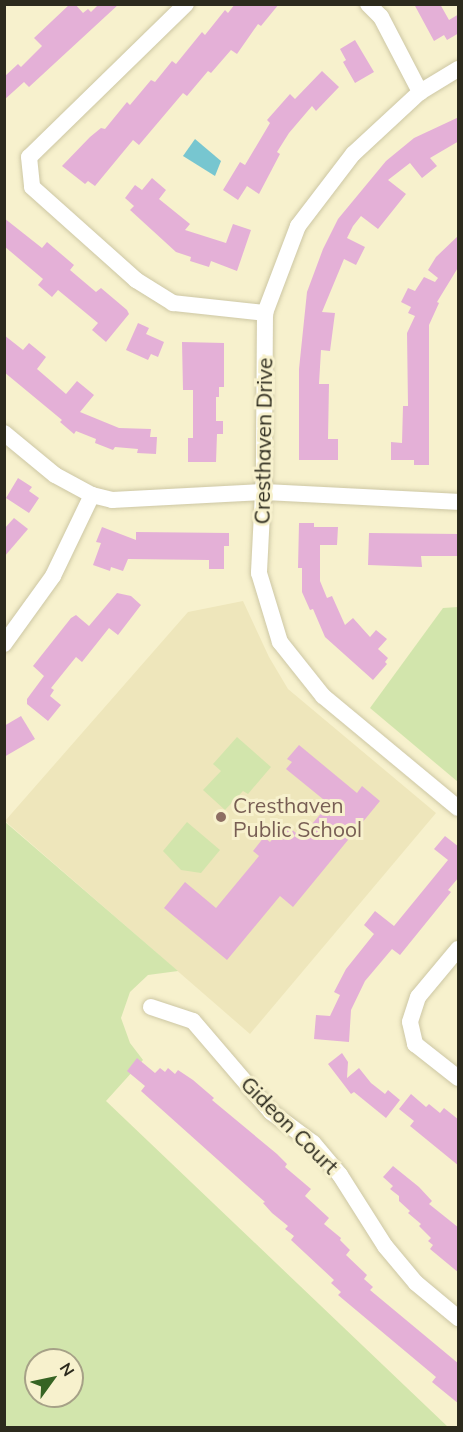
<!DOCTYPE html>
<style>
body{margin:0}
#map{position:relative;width:463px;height:1432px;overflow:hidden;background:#f7f1cd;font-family:Mulish,sans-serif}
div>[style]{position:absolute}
.built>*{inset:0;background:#eee6bb}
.green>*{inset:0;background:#d2e5ac}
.water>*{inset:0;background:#77c6d0}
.building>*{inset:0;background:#e4b0d7}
.roads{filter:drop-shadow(0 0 2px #cdc7a4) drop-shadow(0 0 2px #cdc7a4)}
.minor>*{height:16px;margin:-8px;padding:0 8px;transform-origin:8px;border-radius:8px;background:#fff}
.dots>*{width:16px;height:16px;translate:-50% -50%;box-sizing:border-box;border:3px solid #f7f1cd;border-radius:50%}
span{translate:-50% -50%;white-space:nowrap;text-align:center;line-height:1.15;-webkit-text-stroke:6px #f7f1cd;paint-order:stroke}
.street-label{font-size:21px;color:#2c2a1d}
.education-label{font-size:21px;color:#785e54}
.left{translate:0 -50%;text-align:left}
.frame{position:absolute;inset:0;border:6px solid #2c2a1d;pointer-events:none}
.north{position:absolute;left:24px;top:1348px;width:60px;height:60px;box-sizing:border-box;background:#f7f1cd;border:2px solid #a6a187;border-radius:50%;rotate:57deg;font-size:16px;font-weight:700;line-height:24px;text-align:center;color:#2c2a1d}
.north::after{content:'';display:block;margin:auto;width:21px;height:27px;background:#366423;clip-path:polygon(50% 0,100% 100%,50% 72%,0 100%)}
</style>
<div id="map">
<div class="built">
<i style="clip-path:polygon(243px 601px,269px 657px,288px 689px,436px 813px,250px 1034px,5px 821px,188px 612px)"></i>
</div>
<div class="green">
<i style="clip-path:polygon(458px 607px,458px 782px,370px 708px,443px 608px)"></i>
<i style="clip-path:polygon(237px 737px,271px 767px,248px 794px,243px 791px,225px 810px,203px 790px,221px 771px,213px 764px)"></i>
<i style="clip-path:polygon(evenodd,4px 821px,178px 971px,148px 975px,130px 992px,121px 1018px,130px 1043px,143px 1060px,106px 1101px,448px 1427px,5px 1427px,4px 821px,36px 1360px,72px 1360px,72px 1396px,36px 1396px,36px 1360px)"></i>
<i style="clip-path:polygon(187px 822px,220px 850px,201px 873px,181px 870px,163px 851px)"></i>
</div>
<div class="water">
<i style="clip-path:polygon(195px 139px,221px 161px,215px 176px,183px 156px)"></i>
</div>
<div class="building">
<i style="clip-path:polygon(70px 4px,75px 4px,83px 13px,88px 9px,91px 12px,99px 4px,119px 4px,29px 87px,24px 82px,4px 100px,4px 77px,18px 64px,21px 67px,42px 46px,34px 38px)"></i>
<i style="clip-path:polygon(235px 4px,279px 4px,261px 26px,258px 24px,237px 54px,231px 50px,211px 73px,208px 71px,187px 96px,183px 93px,139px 145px,133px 140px,95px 186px,88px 181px,85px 184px,62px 166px,90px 137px,101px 128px,105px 129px,127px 102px,130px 105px,151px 80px,155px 82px,172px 61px,176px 64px,202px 32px,205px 35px,225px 10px,228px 13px)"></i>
<i style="clip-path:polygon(414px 4px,440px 4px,449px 20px,459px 14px,459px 33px,447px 40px,444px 35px,434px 41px)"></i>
<i style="clip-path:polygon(355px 40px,374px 72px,355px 83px,343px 62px,346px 60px,340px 49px)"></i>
<i style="clip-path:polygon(322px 71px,339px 87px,316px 111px,312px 106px,289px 133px,277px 152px,280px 154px,259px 194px,247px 186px,238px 200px,223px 190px,240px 162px,245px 165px,270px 123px,267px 120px,290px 94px,295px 99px)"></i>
<i style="clip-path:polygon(459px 117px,459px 141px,430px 158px,437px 166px,422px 178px,410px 163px,388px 180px,406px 194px,378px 229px,361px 216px,353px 226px,347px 238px,365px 247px,356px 265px,344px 259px,322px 312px,335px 313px,330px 351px,321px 350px,319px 384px,329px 384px,328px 439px,338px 439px,338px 460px,299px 460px,299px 369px,307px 292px,323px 249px,338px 219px,386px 161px,414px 138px)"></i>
<i style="clip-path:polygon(152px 178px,166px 190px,159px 199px,190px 224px,185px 230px,226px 243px,233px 224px,251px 230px,237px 271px,211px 261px,209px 267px,190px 261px,191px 257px,176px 252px,130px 210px,134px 206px,125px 198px,135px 185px,142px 190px)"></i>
<i style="clip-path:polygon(4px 218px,42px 248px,47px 242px,74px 265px,70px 270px,96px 292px,101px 288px,127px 310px,129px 314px,106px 342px,92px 330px,98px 323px,58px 290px,52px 297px,38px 285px,43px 279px,4px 246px)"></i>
<i style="clip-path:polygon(459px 235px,459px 266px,437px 302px,439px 303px,429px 325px,429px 465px,414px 465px,414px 460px,391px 460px,391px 442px,402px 443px,403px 406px,408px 406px,407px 333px,415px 316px,408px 313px,411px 307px,401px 302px,408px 288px,415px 291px,424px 277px,435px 282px,438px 278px,428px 270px,436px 257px)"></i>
<i style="clip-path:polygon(138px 323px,149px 328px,146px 334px,164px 342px,158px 357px,151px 354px,148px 360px,126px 350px)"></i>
<i style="clip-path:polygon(4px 335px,23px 350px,29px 343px,46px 357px,37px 369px,66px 394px,77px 381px,94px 395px,80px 412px,119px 428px,151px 429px,150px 437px,157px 437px,156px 454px,137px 453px,138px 449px,115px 447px,113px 450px,95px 443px,96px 439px,76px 431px,74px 434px,60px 422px,62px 420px,4px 372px)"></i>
<i style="clip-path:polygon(182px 342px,224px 343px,224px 387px,219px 387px,219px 397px,216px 397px,216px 421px,223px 421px,223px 434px,217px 434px,216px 462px,188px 462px,188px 438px,193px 438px,193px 390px,183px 390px)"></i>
<i style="clip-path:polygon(18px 478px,32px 487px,29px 491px,39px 498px,29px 513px,6px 498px)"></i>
<i style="clip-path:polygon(14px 518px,28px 529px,4px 557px,4px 529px)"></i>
<i style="clip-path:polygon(299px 523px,314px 523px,314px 527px,338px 527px,337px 545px,320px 545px,320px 581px,327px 598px,332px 596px,345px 625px,353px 618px,370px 637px,376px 630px,387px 639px,378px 649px,388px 658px,385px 662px,387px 664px,373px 680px,325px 637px,313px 609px,310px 610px,302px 592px,302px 568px,298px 568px)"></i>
<i style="clip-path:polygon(102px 527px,136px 540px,136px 532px,229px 533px,229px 546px,224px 546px,224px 569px,209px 569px,209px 560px,128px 559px,123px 571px,111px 567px,110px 571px,93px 565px,101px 543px,96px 542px)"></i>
<i style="clip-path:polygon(369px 533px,459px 534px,459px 550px,457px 556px,421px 556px,422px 567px,368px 565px)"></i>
<i style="clip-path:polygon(117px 593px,131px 596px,141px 605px,118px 635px,109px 628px,82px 662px,76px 657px,51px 688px,54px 690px,50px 696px,61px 705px,48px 721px,27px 704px,27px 699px,44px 676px,33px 666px,71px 618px,76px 615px,89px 626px)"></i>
<i style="clip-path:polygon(21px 716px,35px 739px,4px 757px,4px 726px)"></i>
<i style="clip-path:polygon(299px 745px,357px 793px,362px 786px,380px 801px,293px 907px,280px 896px,227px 960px,164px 908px,185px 882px,216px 908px,259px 856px,253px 851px,264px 837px,270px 842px,285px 824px,301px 837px,329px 804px,286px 769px,292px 762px,287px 759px)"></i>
<i style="clip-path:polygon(445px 836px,459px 847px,459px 877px,448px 890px,451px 892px,400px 955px,392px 949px,365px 981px,351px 1010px,349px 1042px,314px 1039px,316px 1015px,330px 1016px,340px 995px,334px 992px,346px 969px,374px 934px,364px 925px,375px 911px,394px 926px,448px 860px,434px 849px)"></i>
<i style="clip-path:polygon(342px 1053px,348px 1062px,347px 1078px,359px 1068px,371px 1083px,385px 1094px,388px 1090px,400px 1100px,386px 1118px,354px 1092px,351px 1094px,328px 1064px)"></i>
<i style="clip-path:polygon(137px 1058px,155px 1073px,160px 1068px,165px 1072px,168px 1068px,175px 1074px,178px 1070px,193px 1080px,214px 1098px,212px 1100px,277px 1154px,287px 1164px,285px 1167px,311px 1189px,305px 1196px,329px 1218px,324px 1224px,341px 1238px,340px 1240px,350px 1250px,346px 1255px,367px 1275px,364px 1279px,373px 1287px,370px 1290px,459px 1364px,459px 1404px,432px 1382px,436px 1377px,338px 1295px,341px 1292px,331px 1283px,334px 1280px,291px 1240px,294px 1236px,285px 1229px,288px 1226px,272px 1213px,263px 1203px,265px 1202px,141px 1091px,145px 1086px,127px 1071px)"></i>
<i style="clip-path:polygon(411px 1094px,426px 1107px,429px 1104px,440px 1113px,444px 1108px,459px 1120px,459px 1166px,410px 1126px,414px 1121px,399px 1109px)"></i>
<i style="clip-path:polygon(393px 1166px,419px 1187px,432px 1201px,429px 1204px,459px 1228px,459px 1273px,430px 1249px,433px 1245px,428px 1241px,431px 1238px,419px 1226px,421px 1224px,408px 1213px,410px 1211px,399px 1201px,399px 1196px,390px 1189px,393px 1186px,383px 1177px)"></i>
</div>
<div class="roads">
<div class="minor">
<i style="left:186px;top:4px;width:219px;rotate:135.7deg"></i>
<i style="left:29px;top:157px;width:30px;rotate:84deg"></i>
<i style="left:32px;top:187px;width:140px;rotate:41.8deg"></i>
<i style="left:136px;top:280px;width:44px;rotate:31.9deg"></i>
<i style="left:173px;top:303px;width:93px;rotate:6.2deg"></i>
<i style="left:368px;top:4px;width:18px;rotate:45deg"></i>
<i style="left:381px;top:17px;width:85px;rotate:62.5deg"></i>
<i style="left:458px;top:69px;width:44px;rotate:148.8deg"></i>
<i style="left:420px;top:92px;width:91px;rotate:137.2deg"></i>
<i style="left:353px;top:154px;width:91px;rotate:127.4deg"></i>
<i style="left:298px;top:226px;width:93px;rotate:110.8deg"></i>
<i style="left:265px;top:313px;width:160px;rotate:90.4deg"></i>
<i style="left:264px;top:473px;width:100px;rotate:92.9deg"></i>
<i style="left:259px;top:573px;width:72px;rotate:73.1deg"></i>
<i style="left:280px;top:642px;width:69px;rotate:51.5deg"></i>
<i style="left:323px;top:696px;width:175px;rotate:39.7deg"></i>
<i style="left:4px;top:433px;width:66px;rotate:39.5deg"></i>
<i style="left:55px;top:475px;width:42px;rotate:28.4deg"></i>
<i style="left:92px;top:495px;width:21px;rotate:14deg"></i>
<i style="left:112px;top:500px;width:151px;rotate:-3deg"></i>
<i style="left:263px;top:492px;width:195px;rotate:2.9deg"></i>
<i style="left:4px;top:644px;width:84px;rotate:-54.2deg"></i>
<i style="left:53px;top:576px;width:90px;rotate:-64.3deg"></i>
<i style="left:458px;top:949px;width:62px;rotate:129.8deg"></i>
<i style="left:418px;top:997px;width:26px;rotate:108deg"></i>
<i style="left:410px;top:1022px;width:23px;rotate:77deg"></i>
<i style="left:415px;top:1044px;width:55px;rotate:38.3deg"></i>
<i style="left:151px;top:1007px;width:44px;rotate:18.4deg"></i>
<i style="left:193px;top:1021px;width:120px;rotate:49.4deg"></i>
<i style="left:271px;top:1112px;width:52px;rotate:36.4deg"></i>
<i style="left:313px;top:1143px;width:42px;rotate:49.8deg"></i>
<i style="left:340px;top:1175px;width:84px;rotate:57.6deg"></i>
<i style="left:385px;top:1246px;width:48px;rotate:50deg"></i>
<i style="left:416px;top:1283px;width:55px;rotate:39.8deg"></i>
</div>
</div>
<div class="dots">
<i style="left:221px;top:817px;background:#8d6e63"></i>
</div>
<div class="street-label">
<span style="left:263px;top:441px;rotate:-89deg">Cresthaven Drive</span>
<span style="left:290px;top:1125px;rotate:45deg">Gideon Court</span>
</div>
<div class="education-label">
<span class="left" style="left:233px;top:817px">Cresthaven<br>Public School</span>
</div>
<div class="frame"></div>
<div class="north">N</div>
</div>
